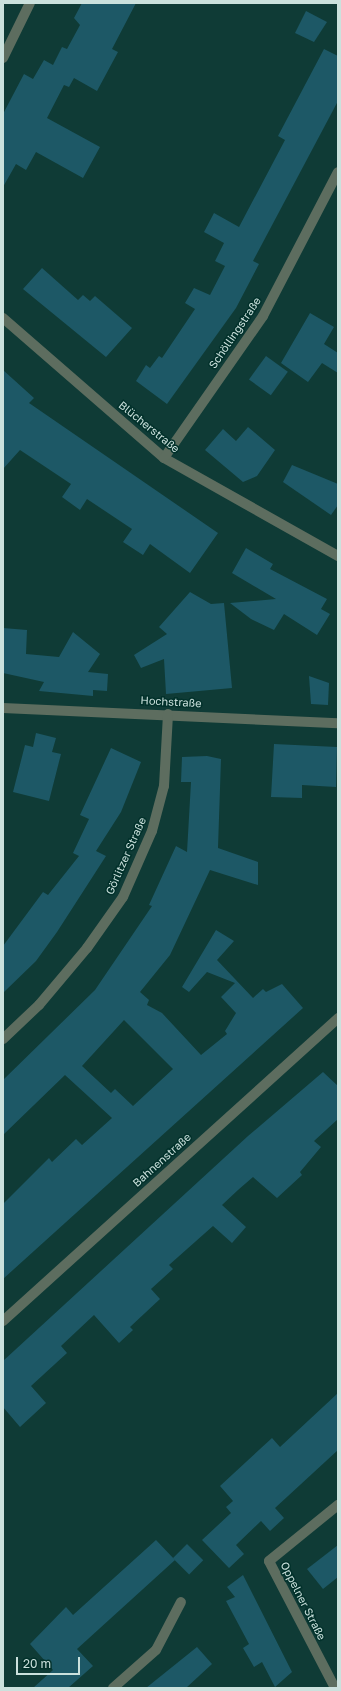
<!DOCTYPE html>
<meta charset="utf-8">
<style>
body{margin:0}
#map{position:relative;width:341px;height:1691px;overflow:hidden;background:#0f3b36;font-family:"Golos Text",sans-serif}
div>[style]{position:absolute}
.building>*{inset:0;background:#1d5866;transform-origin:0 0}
.minor>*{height:10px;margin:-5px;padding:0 5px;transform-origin:5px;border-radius:5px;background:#5d6d5f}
span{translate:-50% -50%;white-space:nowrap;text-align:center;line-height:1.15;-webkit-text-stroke:3px #02312b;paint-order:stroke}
.street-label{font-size:11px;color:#cbe1dd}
.frame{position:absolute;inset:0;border:4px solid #cbe1dd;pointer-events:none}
.scale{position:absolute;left:16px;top:1657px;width:64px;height:18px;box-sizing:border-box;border:2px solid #cbe1dd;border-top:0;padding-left:5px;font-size:12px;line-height:14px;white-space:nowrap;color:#cbe1dd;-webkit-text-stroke:3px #02312b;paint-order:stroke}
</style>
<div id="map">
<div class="building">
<i style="clip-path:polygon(82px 3px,136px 3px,112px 49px,118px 52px,97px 91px,74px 78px,69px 87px,64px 85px,47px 118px,100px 147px,83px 178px,36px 152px,26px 170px,16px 164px,3px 187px,3px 114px,24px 74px,33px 79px,44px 60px,53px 65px,62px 47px,67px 49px,80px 25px,74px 18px)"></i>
<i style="clip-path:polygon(306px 11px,327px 22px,314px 42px,295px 33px)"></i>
<i style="clip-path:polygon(324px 49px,338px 56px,338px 101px,253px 261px,259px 264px,236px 308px,167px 404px,136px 381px,146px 365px,150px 368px,159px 356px,162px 358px,195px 309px,185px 303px,194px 288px,210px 295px,225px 266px,215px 261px,224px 243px,204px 232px,214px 213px,239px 227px,285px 140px,278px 136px)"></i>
<i style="clip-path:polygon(42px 268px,78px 300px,83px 295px,90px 301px,95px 296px,132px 328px,106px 357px,23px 289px)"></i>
<i style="clip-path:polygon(310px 313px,334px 327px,324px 344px,338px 353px,338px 373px,322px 363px,308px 382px,281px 363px)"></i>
<i style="left:266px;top:356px;width:27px;height:29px;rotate:36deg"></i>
<i style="clip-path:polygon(3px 370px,34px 398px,29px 403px,218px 533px,190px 573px,150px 544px,143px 555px,123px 542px,132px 529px,87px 499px,80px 510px,62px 497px,71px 484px,20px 450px,3px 469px)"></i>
<i style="clip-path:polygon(248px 427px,275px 450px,257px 476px,243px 482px,205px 450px,223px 429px,236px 441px)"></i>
<i style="clip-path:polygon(292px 465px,338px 484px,338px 505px,331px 515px,283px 482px)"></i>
<i style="clip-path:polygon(246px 548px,273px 564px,270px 569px,327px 599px,321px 609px,330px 614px,317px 635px,284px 614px,274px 630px,251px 619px,230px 603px,276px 599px,232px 573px)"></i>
<i style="clip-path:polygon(190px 592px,211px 604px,224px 603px,232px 688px,166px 694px,164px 659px,141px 668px,134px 655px,167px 634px,159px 627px)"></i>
<i style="clip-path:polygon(3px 628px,27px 630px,26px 654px,59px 657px,73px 632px,100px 654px,88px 672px,108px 674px,107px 691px,93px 690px,93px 696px,39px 691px,44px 682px,3px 673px)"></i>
<i style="clip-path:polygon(309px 676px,329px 683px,328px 705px,311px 704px)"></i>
<i style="clip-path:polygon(36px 733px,56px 738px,52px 752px,61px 754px,49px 801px,13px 792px,25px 745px,33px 747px)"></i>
<i style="clip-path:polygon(274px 744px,337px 747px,336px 787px,302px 785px,302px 798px,271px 797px)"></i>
<i style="clip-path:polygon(111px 748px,141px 762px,121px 812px,96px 851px,106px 856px,57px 932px,36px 961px,3px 993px,3px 946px,43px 892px,48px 895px,79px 856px,73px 853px,89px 819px,80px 815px)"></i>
<i style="clip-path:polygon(evenodd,207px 756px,221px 759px,218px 848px,258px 862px,258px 885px,210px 870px,170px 955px,140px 992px,149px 1000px,147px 1005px,162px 1013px,201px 1055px,227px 1034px,225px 1031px,236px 1013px,221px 997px,235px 983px,207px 972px,189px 992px,182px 987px,216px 930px,234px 941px,217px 960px,253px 998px,263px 989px,266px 992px,282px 984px,303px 1008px,3px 1279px,3px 1204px,49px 1158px,52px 1162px,76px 1139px,82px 1145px,112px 1118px,65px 1075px,3px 1135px,3px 1080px,95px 990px,152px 906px,149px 905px,176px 846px,187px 852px,191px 782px,181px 782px,182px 757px,207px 756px,124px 1020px,173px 1069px,133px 1106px,115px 1089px,111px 1093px,82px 1066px,124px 1020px)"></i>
<i style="clip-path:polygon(323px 1072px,338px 1086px,338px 1119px,314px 1141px,321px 1147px,300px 1172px,302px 1175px,277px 1198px,253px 1177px,238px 1190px,222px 1205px,246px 1227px,232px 1243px,213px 1226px,169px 1265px,173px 1269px,151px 1289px,160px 1299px,130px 1327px,133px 1330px,119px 1343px,94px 1315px,61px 1346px,67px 1353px,31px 1386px,46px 1403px,20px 1427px,3px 1407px,3px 1361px,248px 1136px)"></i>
<i style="clip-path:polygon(338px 1393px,338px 1450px,275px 1508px,284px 1518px,270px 1531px,261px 1521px,236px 1545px,244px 1554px,229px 1568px,202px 1540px,231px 1513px,226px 1507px,233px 1501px,220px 1486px,272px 1438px,280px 1447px)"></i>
<i style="clip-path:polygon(156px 1540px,175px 1560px,77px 1649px,93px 1666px,68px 1688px,33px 1688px,53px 1670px,30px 1644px,66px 1607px,73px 1615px)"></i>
<i style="left:187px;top:1544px;width:23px;height:20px;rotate:45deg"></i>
<i style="clip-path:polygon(338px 1545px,338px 1577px,323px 1589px,307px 1569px)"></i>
<i style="clip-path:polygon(243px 1575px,292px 1672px,275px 1687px,262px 1662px,254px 1667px,243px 1648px,249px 1644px,226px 1601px,235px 1597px,227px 1587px)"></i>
<i style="clip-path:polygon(197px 1647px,212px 1664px,186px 1688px,146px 1688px)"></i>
</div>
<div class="minor">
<i style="left:3px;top:58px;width:61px;rotate:-63.9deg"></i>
<i style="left:3px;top:318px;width:213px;rotate:41deg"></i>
<i style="left:164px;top:458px;width:200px;rotate:29.4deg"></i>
<i style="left:164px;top:458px;width:173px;rotate:-55.1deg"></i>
<i style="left:263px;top:316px;width:162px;rotate:-62.5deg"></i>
<i style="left:3px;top:708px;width:335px;rotate:2.6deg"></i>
<i style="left:3px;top:1039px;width:50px;rotate:-43.4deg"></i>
<i style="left:39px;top:1005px;width:75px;rotate:-49.9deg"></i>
<i style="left:87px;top:948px;width:62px;rotate:-54.8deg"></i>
<i style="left:123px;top:897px;width:72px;rotate:-66.3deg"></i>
<i style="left:152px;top:831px;width:47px;rotate:-75.1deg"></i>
<i style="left:164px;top:786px;width:72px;rotate:-86.8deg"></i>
<i style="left:3px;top:1321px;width:452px;rotate:-42.1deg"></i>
<i style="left:113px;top:1688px;width:57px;rotate:-41.5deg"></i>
<i style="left:156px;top:1650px;width:54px;rotate:-62.5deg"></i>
<i style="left:335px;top:1688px;width:143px;rotate:-117.5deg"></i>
<i style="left:269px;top:1561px;width:89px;rotate:-39.1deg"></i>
</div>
<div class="street-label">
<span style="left:235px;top:333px;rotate:-56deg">Schöllingstraße</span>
<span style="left:149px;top:427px;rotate:39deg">Blücherstraße</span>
<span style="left:171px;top:702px;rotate:3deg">Hochstraße</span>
<span style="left:126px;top:856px;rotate:-66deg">Görlitzer Straße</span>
<span style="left:162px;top:1160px;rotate:-42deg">Bahnenstraße</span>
<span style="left:303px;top:1601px;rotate:63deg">Oppelner Straße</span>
</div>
<div class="frame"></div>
<div class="scale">20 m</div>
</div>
